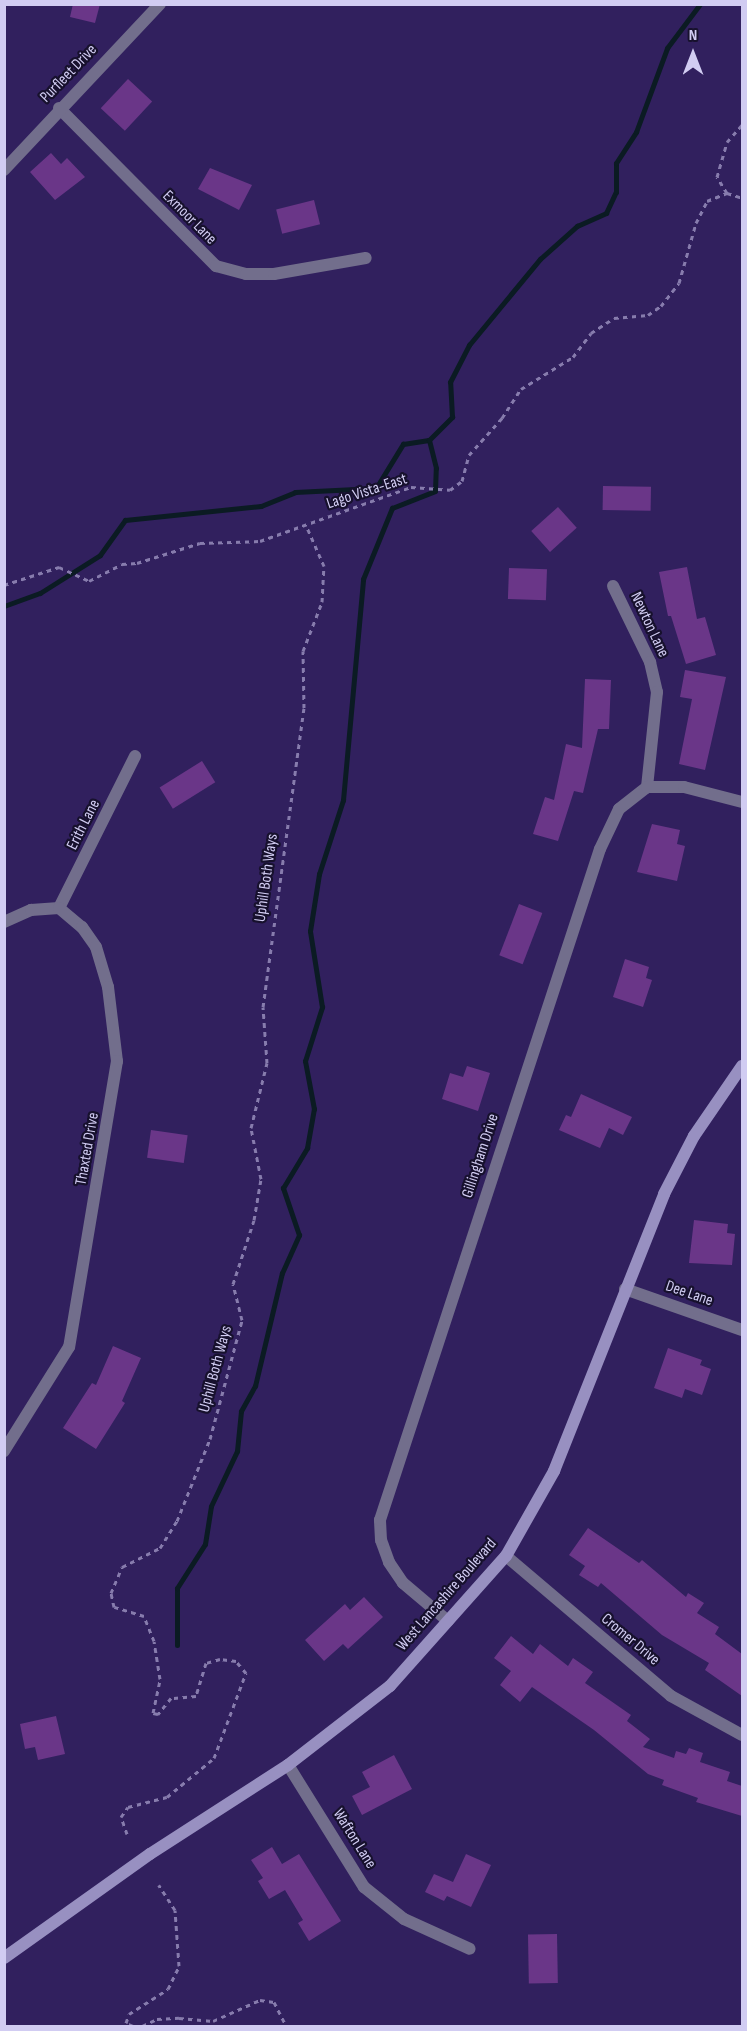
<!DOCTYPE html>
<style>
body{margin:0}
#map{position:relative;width:747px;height:2031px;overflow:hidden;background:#31205e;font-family:"Sofia Sans Condensed",sans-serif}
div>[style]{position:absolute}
.stream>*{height:5px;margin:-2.5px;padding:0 2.5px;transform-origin:2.5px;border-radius:2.5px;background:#0b1b23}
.building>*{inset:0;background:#6a3688;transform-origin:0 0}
.path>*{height:3px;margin-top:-1.5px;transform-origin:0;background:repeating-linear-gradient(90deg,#877cad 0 4.5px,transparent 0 9px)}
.minor>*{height:12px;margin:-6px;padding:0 6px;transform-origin:6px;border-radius:6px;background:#726e8c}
.secondary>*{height:12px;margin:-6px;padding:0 6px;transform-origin:6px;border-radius:6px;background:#9890c1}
span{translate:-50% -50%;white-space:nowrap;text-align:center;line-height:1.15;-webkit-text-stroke:4.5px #17112d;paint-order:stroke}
.street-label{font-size:16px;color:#d1ccf2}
.frame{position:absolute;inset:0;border:6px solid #d1ccf2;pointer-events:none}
.north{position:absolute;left:663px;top:24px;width:60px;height:60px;-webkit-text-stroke:4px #17112d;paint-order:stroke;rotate:0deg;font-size:16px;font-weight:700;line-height:24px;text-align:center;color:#d1ccf2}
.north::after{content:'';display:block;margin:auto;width:21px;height:27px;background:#d1ccf2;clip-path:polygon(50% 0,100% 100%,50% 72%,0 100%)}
</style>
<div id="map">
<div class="stream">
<i style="left:4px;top:606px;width:38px;rotate:-20deg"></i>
<i style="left:40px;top:593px;width:71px;rotate:-32.3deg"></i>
<i style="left:100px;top:555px;width:43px;rotate:-54.5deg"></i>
<i style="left:125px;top:520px;width:137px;rotate:-5.9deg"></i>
<i style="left:261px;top:506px;width:37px;rotate:-22deg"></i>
<i style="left:295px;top:492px;width:81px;rotate:-2.8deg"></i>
<i style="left:376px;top:488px;width:52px;rotate:-58.5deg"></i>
<i style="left:403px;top:444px;width:26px;rotate:-9deg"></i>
<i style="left:177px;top:1645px;width:57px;rotate:-90deg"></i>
<i style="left:177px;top:1588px;width:52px;rotate:-57.5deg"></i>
<i style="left:205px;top:1544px;width:38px;rotate:-81deg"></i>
<i style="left:211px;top:1506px;width:61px;rotate:-64.7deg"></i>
<i style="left:237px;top:1451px;width:40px;rotate:-84.3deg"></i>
<i style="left:241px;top:1411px;width:29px;rotate:-61deg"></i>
<i style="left:255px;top:1386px;width:116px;rotate:-76.6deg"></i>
<i style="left:282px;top:1273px;width:42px;rotate:-65.9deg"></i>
<i style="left:299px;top:1235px;width:50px;rotate:-108.8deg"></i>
<i style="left:283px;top:1188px;width:47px;rotate:-59deg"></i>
<i style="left:307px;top:1148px;width:40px;rotate:-80deg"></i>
<i style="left:314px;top:1109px;width:49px;rotate:-100.6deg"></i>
<i style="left:305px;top:1061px;width:57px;rotate:-72.5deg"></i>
<i style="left:322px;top:1007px;width:77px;rotate:-99deg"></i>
<i style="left:310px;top:931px;width:58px;rotate:-81deg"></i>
<i style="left:319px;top:874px;width:78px;rotate:-72deg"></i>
<i style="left:343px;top:800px;width:222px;rotate:-84.8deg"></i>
<i style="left:363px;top:579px;width:77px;rotate:-67.8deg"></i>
<i style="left:392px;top:508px;width:46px;rotate:-21.6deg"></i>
<i style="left:435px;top:491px;width:23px;rotate:-88deg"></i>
<i style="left:436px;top:468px;width:29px;rotate:-104deg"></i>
<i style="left:429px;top:440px;width:33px;rotate:-45deg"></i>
<i style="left:452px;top:417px;width:35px;rotate:-93deg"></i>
<i style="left:450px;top:382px;width:42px;rotate:-62.8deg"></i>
<i style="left:469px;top:345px;width:112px;rotate:-50.5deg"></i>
<i style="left:540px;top:259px;width:50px;rotate:-41.7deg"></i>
<i style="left:577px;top:226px;width:32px;rotate:-24deg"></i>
<i style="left:606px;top:213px;width:23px;rotate:-65deg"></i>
<i style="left:616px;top:192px;width:29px;rotate:-90deg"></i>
<i style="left:616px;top:163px;width:37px;rotate:-57deg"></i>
<i style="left:636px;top:132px;width:90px;rotate:-69.7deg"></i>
<i style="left:667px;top:48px;width:55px;rotate:-53.1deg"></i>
</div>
<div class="building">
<i style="clip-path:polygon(73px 4px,100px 4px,95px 23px,70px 17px)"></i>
<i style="left:128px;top:79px;width:33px;height:40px;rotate:43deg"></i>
<i style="clip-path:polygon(51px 153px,61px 164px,67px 158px,85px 177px,55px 200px,30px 172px)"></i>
<i style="clip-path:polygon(210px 168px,252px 185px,239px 210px,198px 189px)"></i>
<i style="left:314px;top:200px;width:25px;height:39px;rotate:76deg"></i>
<i style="left:603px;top:486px;width:48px;height:24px;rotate:1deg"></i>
<i style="left:558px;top:507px;width:28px;height:36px;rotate:48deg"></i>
<i style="clip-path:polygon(687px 567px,697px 619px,705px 617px,716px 655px,686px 664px,671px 616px,668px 616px,659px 572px)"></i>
<i style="left:509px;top:568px;width:38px;height:31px;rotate:2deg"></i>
<i style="clip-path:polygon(685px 670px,726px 677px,705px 770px,679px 764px,692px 699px,680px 697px)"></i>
<i style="clip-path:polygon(585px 679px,611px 680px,609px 729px,598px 729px,583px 793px,574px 791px,558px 841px,533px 834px,545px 797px,554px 800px,566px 744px,582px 748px)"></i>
<i style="left:202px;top:761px;width:25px;height:50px;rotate:58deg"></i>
<i style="clip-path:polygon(652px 824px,680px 830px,677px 844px,685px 846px,677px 881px,637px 872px)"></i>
<i style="left:519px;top:904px;width:25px;height:55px;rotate:21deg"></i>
<i style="clip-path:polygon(625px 959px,649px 967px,646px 978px,652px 980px,643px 1007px,613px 997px)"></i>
<i style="clip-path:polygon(467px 1066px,490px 1073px,478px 1111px,442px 1099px,450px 1073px,463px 1077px)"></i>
<i style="clip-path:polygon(581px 1094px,632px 1117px,623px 1135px,609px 1128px,600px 1148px,559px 1130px,566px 1115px,571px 1117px)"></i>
<i style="left:151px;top:1130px;width:37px;height:28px;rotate:8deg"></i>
<i style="clip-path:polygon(694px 1220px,728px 1224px,727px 1233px,735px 1234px,732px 1265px,689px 1263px)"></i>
<i style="clip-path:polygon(113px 1346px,141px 1358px,122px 1401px,125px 1403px,96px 1449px,63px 1428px,92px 1383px,96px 1385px)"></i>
<i style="clip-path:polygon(668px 1348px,702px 1360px,700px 1365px,711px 1369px,702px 1395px,685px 1389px,682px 1398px,654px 1388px)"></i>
<i style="clip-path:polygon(588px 1528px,639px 1563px,642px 1560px,686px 1597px,688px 1593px,704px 1603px,697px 1613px,719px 1627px,715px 1634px,742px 1654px,742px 1696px,705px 1670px,709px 1663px,662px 1635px,601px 1583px,598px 1587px,579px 1575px,585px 1566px,569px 1555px)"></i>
<i style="clip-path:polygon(364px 1597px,383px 1617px,348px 1649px,343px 1644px,324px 1661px,305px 1640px,345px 1604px,350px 1610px)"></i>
<i style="clip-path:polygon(511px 1636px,533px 1654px,540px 1644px,568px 1666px,573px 1658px,593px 1672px,585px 1683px,631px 1715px,627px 1721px,650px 1739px,643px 1747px,674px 1758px,676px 1751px,686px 1754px,689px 1748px,703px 1753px,700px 1762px,730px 1772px,727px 1781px,742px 1786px,742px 1816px,696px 1802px,698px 1798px,662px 1785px,664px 1780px,648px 1774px,594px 1730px,532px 1687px,520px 1702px,500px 1685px,511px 1671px,494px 1658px)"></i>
<i style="clip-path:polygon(56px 1716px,65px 1754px,38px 1760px,35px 1747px,25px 1749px,20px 1724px)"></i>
<i style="clip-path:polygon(394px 1755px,412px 1789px,362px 1815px,352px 1796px,370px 1787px,362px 1772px)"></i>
<i style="clip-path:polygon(272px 1847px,282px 1864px,299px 1854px,341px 1921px,309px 1941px,298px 1923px,303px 1920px,285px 1890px,269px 1899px,258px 1881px,263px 1878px,251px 1860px)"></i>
<i style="clip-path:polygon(466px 1854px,491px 1865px,471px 1907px,447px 1896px,444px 1901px,425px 1892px,434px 1874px,453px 1882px)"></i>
<i style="left:557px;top:1934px;width:49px;height:29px;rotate:89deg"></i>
</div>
<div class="path">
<i style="left:727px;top:193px;width:19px;rotate:-122deg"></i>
<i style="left:717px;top:177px;width:36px;rotate:-74deg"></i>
<i style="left:727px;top:142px;width:23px;rotate:-49deg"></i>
<i style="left:4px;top:585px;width:58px;rotate:-18.1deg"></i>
<i style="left:59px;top:567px;width:33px;rotate:25deg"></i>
<i style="left:89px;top:581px;width:37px;rotate:-27deg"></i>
<i style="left:122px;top:564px;width:15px;rotate:-4deg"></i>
<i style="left:137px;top:563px;width:66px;rotate:-17.6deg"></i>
<i style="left:200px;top:543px;width:60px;rotate:-1.9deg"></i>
<i style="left:260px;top:541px;width:160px;rotate:-19.7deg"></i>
<i style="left:411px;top:487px;width:39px;rotate:4deg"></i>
<i style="left:450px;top:490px;width:15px;rotate:-37deg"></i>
<i style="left:462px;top:481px;width:27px;rotate:-75deg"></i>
<i style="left:469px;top:455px;width:50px;rotate:-48.3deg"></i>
<i style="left:502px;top:418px;width:35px;rotate:-57deg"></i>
<i style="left:521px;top:389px;width:61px;rotate:-31.6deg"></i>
<i style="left:573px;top:357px;width:30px;rotate:-53deg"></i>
<i style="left:591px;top:333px;width:27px;rotate:-33deg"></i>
<i style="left:614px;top:318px;width:34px;rotate:-5deg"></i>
<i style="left:648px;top:315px;width:16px;rotate:-35deg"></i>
<i style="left:661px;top:306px;width:29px;rotate:-52deg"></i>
<i style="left:679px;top:283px;width:62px;rotate:-74.2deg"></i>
<i style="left:696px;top:223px;width:25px;rotate:-63deg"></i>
<i style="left:707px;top:201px;width:22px;rotate:-22deg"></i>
<i style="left:727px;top:193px;width:16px;rotate:18deg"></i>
<i style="left:127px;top:1834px;width:18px;rotate:-109deg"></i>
<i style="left:121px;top:1817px;width:12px;rotate:-55deg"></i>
<i style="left:128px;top:1807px;width:40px;rotate:-14.4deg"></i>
<i style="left:167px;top:1797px;width:61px;rotate:-39.7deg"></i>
<i style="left:214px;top:1758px;width:91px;rotate:-69.4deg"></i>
<i style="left:246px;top:1673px;width:16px;rotate:-130deg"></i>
<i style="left:236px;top:1661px;width:16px;rotate:-173deg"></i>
<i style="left:220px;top:1659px;width:15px;rotate:164deg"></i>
<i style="left:206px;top:1663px;width:34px;rotate:107deg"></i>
<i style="left:196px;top:1696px;width:25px;rotate:175deg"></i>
<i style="left:171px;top:1698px;width:21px;rotate:129deg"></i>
<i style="left:158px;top:1714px;width:5px;rotate:-169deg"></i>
<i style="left:153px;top:1713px;width:35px;rotate:-78deg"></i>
<i style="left:160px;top:1679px;width:38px;rotate:-99deg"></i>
<i style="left:154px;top:1641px;width:27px;rotate:-112deg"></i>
<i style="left:144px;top:1616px;width:31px;rotate:-163deg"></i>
<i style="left:114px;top:1607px;width:14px;rotate:-102deg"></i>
<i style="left:111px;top:1593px;width:28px;rotate:-67deg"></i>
<i style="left:122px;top:1567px;width:42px;rotate:-26.6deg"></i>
<i style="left:160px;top:1548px;width:32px;rotate:-58deg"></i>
<i style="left:177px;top:1521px;width:88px;rotate:-68.1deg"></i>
<i style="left:210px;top:1439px;width:123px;rotate:-74.9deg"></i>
<i style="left:242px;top:1320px;width:37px;rotate:-104deg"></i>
<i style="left:233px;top:1284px;width:67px;rotate:-71.8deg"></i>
<i style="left:254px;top:1220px;width:42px;rotate:-80.3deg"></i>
<i style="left:261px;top:1179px;width:52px;rotate:-101.1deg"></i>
<i style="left:251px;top:1128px;width:67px;rotate:-76.2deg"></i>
<i style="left:267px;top:1063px;width:56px;rotate:-94.1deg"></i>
<i style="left:263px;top:1007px;width:302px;rotate:-82.2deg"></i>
<i style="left:304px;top:708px;width:57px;rotate:-91deg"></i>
<i style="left:303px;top:651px;width:53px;rotate:-68.8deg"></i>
<i style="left:322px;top:602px;width:36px;rotate:-87deg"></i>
<i style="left:324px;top:566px;width:45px;rotate:-113.7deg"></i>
<i style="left:133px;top:2026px;width:8px;rotate:-157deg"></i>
<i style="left:126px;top:2023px;width:9px;rotate:-72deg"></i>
<i style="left:129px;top:2014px;width:46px;rotate:-32.7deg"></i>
<i style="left:168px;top:1989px;width:25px;rotate:-64deg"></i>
<i style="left:179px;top:1966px;width:56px;rotate:-94.1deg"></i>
<i style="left:175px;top:1910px;width:30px;rotate:-123deg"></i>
<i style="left:142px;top:2026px;width:17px;rotate:-25deg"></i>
<i style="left:157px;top:2019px;width:22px;rotate:-3deg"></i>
<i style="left:179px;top:2018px;width:34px;rotate:5deg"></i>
<i style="left:213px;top:2021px;width:51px;rotate:-24.1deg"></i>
<i style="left:260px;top:2000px;width:14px;rotate:8deg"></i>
<i style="left:274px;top:2002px;width:27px;rotate:63deg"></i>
</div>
<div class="minor">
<i style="left:59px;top:108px;width:223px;rotate:45.2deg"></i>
<i style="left:216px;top:266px;width:31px;rotate:15deg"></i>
<i style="left:246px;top:274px;width:28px"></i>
<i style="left:274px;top:274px;width:93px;rotate:-9.9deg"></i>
<i style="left:4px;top:170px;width:228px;rotate:-46.8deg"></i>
<i style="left:613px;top:586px;width:85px;rotate:64deg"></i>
<i style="left:650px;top:662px;width:31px;rotate:77deg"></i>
<i style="left:657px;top:692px;width:96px;rotate:96deg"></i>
<i style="left:59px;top:908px;width:170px;rotate:-63.4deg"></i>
<i style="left:4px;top:922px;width:30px;rotate:-24deg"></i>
<i style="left:31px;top:910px;width:28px;rotate:-4deg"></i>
<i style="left:59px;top:908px;width:30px;rotate:40deg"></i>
<i style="left:82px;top:927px;width:24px;rotate:55deg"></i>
<i style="left:96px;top:947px;width:42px;rotate:73.3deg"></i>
<i style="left:108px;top:987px;width:75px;rotate:83.1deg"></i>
<i style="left:117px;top:1061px;width:290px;rotate:99.5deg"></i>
<i style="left:69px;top:1347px;width:123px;rotate:122deg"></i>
<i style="left:625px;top:1289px;width:124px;rotate:19.3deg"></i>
<i style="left:506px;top:1556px;width:216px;rotate:40.3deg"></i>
<i style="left:671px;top:1696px;width:81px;rotate:28.8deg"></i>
<i style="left:448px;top:1621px;width:59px;rotate:-139.8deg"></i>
<i style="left:403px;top:1583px;width:25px;rotate:-124deg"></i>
<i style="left:389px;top:1562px;width:23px;rotate:-110deg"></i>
<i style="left:381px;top:1540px;width:20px;rotate:-93deg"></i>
<i style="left:380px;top:1520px;width:706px;rotate:-71.85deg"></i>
<i style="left:600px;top:849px;width:44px;rotate:-64.6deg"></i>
<i style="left:619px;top:809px;width:36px;rotate:-38deg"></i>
<i style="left:647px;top:787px;width:37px"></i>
<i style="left:684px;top:787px;width:60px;rotate:14.5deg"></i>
<i style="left:288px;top:1765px;width:144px;rotate:58.1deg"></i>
<i style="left:364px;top:1887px;width:51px;rotate:38.7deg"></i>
<i style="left:404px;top:1919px;width:72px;rotate:24.4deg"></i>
</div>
<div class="secondary">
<i style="left:4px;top:1958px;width:179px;rotate:-35.5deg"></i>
<i style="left:150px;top:1854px;width:164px;rotate:-32.8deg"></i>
<i style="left:288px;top:1765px;width:129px;rotate:-37.8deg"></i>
<i style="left:390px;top:1686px;width:174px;rotate:-48.3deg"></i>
<i style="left:506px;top:1556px;width:98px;rotate:-60.5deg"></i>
<i style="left:554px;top:1471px;width:298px;rotate:-68.3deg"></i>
<i style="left:664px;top:1194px;width:65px;rotate:-62.7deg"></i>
<i style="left:694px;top:1136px;width:85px;rotate:-55.6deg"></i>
</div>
<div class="street-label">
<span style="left:69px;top:74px;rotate:-46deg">Purfleet Drive</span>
<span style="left:189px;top:218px;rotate:45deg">Exmoor Lane</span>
<span style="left:367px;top:492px;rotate:-18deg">Lago Vista-East</span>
<span style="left:649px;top:625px;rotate:65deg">Newton Lane</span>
<span style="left:84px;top:825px;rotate:-63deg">Erith Lane</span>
<span style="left:267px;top:878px;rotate:-82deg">Uphill Both Ways</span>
<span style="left:88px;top:1149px;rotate:-80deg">Thaxted Drive</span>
<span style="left:481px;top:1156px;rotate:-72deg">Gillingham Drive</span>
<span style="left:689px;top:1294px;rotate:19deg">Dee Lane</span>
<span style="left:216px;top:1369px;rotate:-75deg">Uphill Both Ways</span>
<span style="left:447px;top:1595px;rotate:-49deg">West Lancashire Boulevard</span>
<span style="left:630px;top:1640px;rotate:40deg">Cromer Drive</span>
<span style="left:354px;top:1839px;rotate:58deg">Wafton Lane</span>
</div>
<div class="frame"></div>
<div class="north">N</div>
</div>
